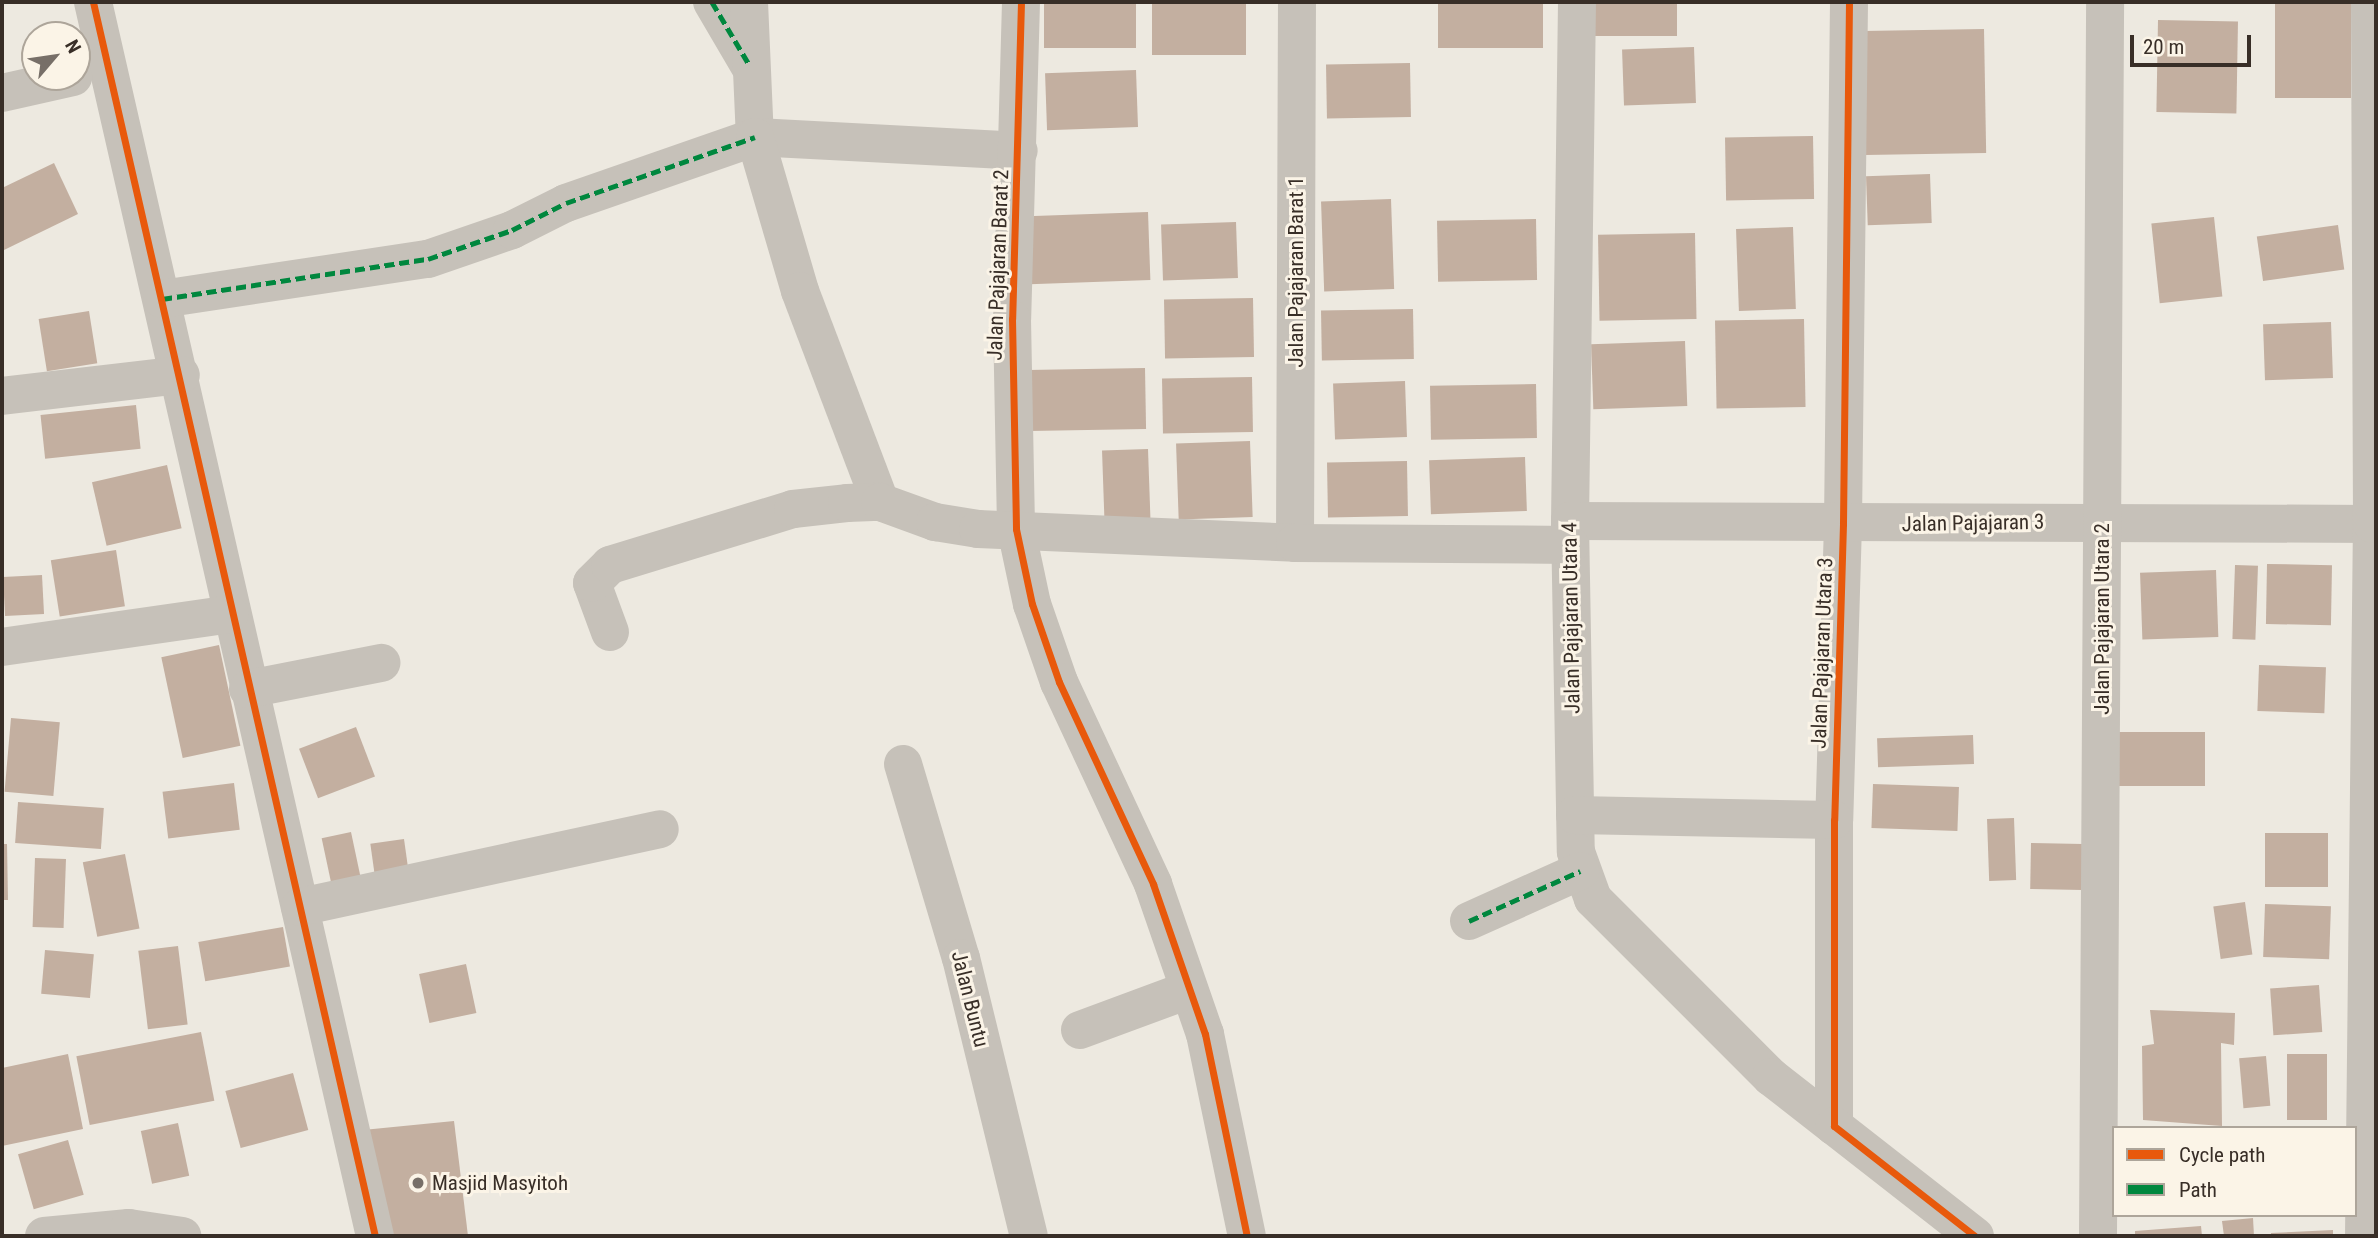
<!DOCTYPE html>
<style>
body{margin:0}
#map{position:relative;width:2378px;height:1238px;overflow:hidden;background:#ede9e0;font-family:"Roboto Condensed",sans-serif}
div>[style]{position:absolute}
.building>*{inset:0;background:#c3afa0;transform-origin:0 0}
.minor>*{height:38px;margin:-19px;padding:0 19px;transform-origin:19px;border-radius:19px;background:#c6c1b9}
.quiet>*{height:5px;margin-top:-2.5px;transform-origin:0;background:repeating-linear-gradient(90deg,#00873e 0 10px,transparent 0 15px)}
.cycleway>*{height:7px;margin:-3.5px;padding:0 3.5px;transform-origin:3.5px;border-radius:3.5px;background:#e8590c}
.dots>*{width:19px;height:19px;translate:-50% -50%;box-sizing:border-box;border:4px solid #fbf4e7;border-radius:50%}
span{translate:-50% -50%;white-space:nowrap;text-align:center;line-height:1.15;-webkit-text-stroke:6px #fbf4e7;paint-order:stroke}
.street-label{font-size:21px;color:#382e27}
.poi-label{font-size:21px;color:#382e27}
.left{translate:0 -50%;text-align:left}
.frame{position:absolute;inset:0;border:4px solid #382e27;pointer-events:none}
.legend{position:absolute;left:2112px;top:1126px;width:245px;height:91px;box-sizing:border-box;background:#fbf4e7;border:2px solid #ada59a;margin:0;padding:9px 12px;list-style:none;font-size:21px;color:#382e27}
.legend li{display:flex;align-items:center;gap:14px;height:35px}
.legend b{width:35px;border:2px solid #ada59a}
.north{position:absolute;left:21px;top:21px;width:70px;height:70px;box-sizing:border-box;background:#fbf4e7;border:2px solid #ada59a;border-radius:50%;rotate:61deg;font-size:19px;font-weight:700;line-height:28px;text-align:center;color:#382e27}
.north::after{content:'';display:block;margin:auto;width:24px;height:32px;background:#776f68;clip-path:polygon(50% 0,100% 100%,50% 72%,0 100%)}
.scale{position:absolute;left:2130px;top:35px;width:121px;height:32px;box-sizing:border-box;border:4px solid #382e27;border-top:0;padding-left:9px;font-size:21px;line-height:24px;white-space:nowrap;color:#382e27;-webkit-text-stroke:5px #fbf4e7;paint-order:stroke}
</style>
<div id="map">
<div class="building">
<i style="left:1044px;top:2px;width:92px;height:46px"></i>
<i style="left:1152px;top:2px;width:94px;height:53px"></i>
<i style="left:1438px;top:2px;width:105px;height:46px"></i>
<i style="left:1595px;top:2px;width:82px;height:34px"></i>
<i style="left:2275px;top:2px;width:76px;height:96px"></i>
<i style="left:2158px;top:20px;width:80px;height:92px;rotate:1deg"></i>
<i style="left:1984px;top:29px;width:124px;height:121px;rotate:89deg"></i>
<i style="left:1694px;top:47px;width:56px;height:72px;rotate:88deg"></i>
<i style="left:1410px;top:63px;width:54px;height:84px;rotate:89deg"></i>
<i style="left:1136px;top:70px;width:57px;height:91px;rotate:88deg"></i>
<i style="left:1813px;top:136px;width:63px;height:88px;rotate:89deg"></i>
<i style="clip-path:polygon(54px 163px,78px 214px,4px 250px,2px 188px)"></i>
<i style="left:1930px;top:174px;width:49px;height:64px;rotate:88deg"></i>
<i style="left:1391px;top:199px;width:90px;height:70px;rotate:88deg"></i>
<i style="left:1148px;top:212px;width:68px;height:121px;rotate:88deg"></i>
<i style="left:2214px;top:217px;width:80px;height:63px;rotate:84deg"></i>
<i style="left:1536px;top:219px;width:61px;height:99px;rotate:89deg"></i>
<i style="left:1236px;top:222px;width:56px;height:75px;rotate:88deg"></i>
<i style="left:2338px;top:225px;width:45px;height:82px;rotate:82deg"></i>
<i style="left:1793px;top:227px;width:82px;height:57px;rotate:88deg"></i>
<i style="left:1695px;top:233px;width:86px;height:97px;rotate:89deg"></i>
<i style="left:1253px;top:298px;width:59px;height:89px;rotate:89deg"></i>
<i style="left:1413px;top:309px;width:50px;height:92px;rotate:89deg"></i>
<i style="left:89px;top:311px;width:53px;height:51px;rotate:81deg"></i>
<i style="left:1804px;top:319px;width:88px;height:89px;rotate:89deg"></i>
<i style="left:2331px;top:322px;width:56px;height:68px;rotate:88deg"></i>
<i style="left:1685px;top:341px;width:65px;height:94px;rotate:88deg"></i>
<i style="left:1145px;top:368px;width:61px;height:117px;rotate:89deg"></i>
<i style="left:1252px;top:377px;width:55px;height:90px;rotate:89deg"></i>
<i style="left:1405px;top:381px;width:56px;height:72px;rotate:88deg"></i>
<i style="left:1536px;top:384px;width:54px;height:106px;rotate:89deg"></i>
<i style="left:136px;top:405px;width:44px;height:96px;rotate:84deg"></i>
<i style="left:1250px;top:441px;width:76px;height:74px;rotate:88deg"></i>
<i style="left:1148px;top:449px;width:75px;height:46px;rotate:88deg"></i>
<i style="left:1525px;top:457px;width:54px;height:96px;rotate:88deg"></i>
<i style="left:1407px;top:461px;width:55px;height:80px;rotate:89deg"></i>
<i style="left:167px;top:465px;width:65px;height:77px;rotate:77deg"></i>
<i style="left:116px;top:550px;width:57px;height:66px;rotate:81deg"></i>
<i style="left:2267px;top:564px;width:65px;height:60px;rotate:1deg"></i>
<i style="left:2235px;top:565px;width:23px;height:74px;rotate:2deg"></i>
<i style="left:2216px;top:570px;width:67px;height:76px;rotate:88deg"></i>
<i style="left:42px;top:575px;width:39px;height:39px;rotate:87deg"></i>
<i style="left:219px;top:645px;width:103px;height:59px;rotate:78deg"></i>
<i style="left:2259px;top:665px;width:67px;height:46px;rotate:2deg"></i>
<i style="left:11px;top:718px;width:49px;height:74px;rotate:5deg"></i>
<i style="left:356px;top:727px;width:53px;height:61px;rotate:69deg"></i>
<i style="left:2119px;top:732px;width:86px;height:54px"></i>
<i style="left:1973px;top:735px;width:29px;height:96px;rotate:88deg"></i>
<i style="left:234px;top:783px;width:47px;height:72px;rotate:83deg"></i>
<i style="left:1873px;top:784px;width:86px;height:44px;rotate:2deg"></i>
<i style="left:18px;top:802px;width:86px;height:41px;rotate:4deg"></i>
<i style="left:2014px;top:818px;width:62px;height:27px;rotate:88deg"></i>
<i style="left:351px;top:832px;width:51px;height:30px;rotate:78deg"></i>
<i style="left:2265px;top:833px;width:63px;height:54px"></i>
<i style="left:404px;top:839px;width:36px;height:34px;rotate:82deg"></i>
<i style="left:2031px;top:843px;width:52px;height:46px;rotate:1deg"></i>
<i style="clip-path:polygon(2px 844px,7px 844px,8px 900px,2px 900px)"></i>
<i style="left:125px;top:854px;width:76px;height:43px;rotate:79deg"></i>
<i style="left:35px;top:858px;width:31px;height:69px;rotate:2deg"></i>
<i style="left:2245px;top:902px;width:53px;height:32px;rotate:82deg"></i>
<i style="left:2265px;top:904px;width:66px;height:53px;rotate:2deg"></i>
<i style="left:283px;top:927px;width:40px;height:86px;rotate:80deg"></i>
<i style="left:178px;top:946px;width:79px;height:40px;rotate:83deg"></i>
<i style="left:45px;top:950px;width:49px;height:44px;rotate:5deg"></i>
<i style="left:466px;top:964px;width:50px;height:48px;rotate:78deg"></i>
<i style="left:2319px;top:985px;width:47px;height:49px;rotate:86deg"></i>
<i style="clip-path:polygon(2150px 1010px,2235px 1013px,2234px 1045px,2221px 1043px,2222px 1126px,2143px 1120px,2142px 1046px,2154px 1044px)"></i>
<i style="left:201px;top:1032px;width:70px;height:127px;rotate:79deg"></i>
<i style="clip-path:polygon(68px 1054px,83px 1129px,2px 1146px,2px 1068px)"></i>
<i style="left:2287px;top:1054px;width:40px;height:66px"></i>
<i style="left:2266px;top:1056px;width:50px;height:27px;rotate:85deg"></i>
<i style="left:293px;top:1073px;width:59px;height:70px;rotate:75deg"></i>
<i style="clip-path:polygon(454px 1121px,468px 1236px,386px 1236px,363px 1130px)"></i>
<i style="left:178px;top:1123px;width:54px;height:38px;rotate:78deg"></i>
<i style="left:68px;top:1140px;width:57px;height:52px;rotate:74deg"></i>
<i style="clip-path:polygon(2253px 1218px,2254px 1236px,2224px 1236px,2222px 1221px)"></i>
<i style="clip-path:polygon(2201px 1226px,2202px 1236px,2135px 1236px,2135px 1231px)"></i>
<i style="clip-path:polygon(2333px 1230px,2333px 1236px,2271px 1236px,2271px 1233px)"></i>
</div>
<div class="minor">
<i style="left:93px;top:2px;width:1266px;rotate:77.13deg"></i>
<i style="left:712px;top:2px;width:73px;rotate:59.6deg"></i>
<i style="left:749px;top:2px;width:135px;rotate:87.5deg"></i>
<i style="left:755px;top:137px;width:264px;rotate:3deg"></i>
<i style="left:1021px;top:2px;width:317px;rotate:91.6deg"></i>
<i style="left:1012px;top:319px;width:210px;rotate:88.9deg"></i>
<i style="left:1016px;top:529px;width:77px;rotate:78deg"></i>
<i style="left:1032px;top:604px;width:83px;rotate:70.9deg"></i>
<i style="left:1059px;top:682px;width:223px;rotate:65deg"></i>
<i style="left:1153px;top:884px;width:159px;rotate:70.9deg"></i>
<i style="left:1205px;top:1034px;width:206px;rotate:78.3deg"></i>
<i style="left:1577px;top:2px;width:519px;rotate:90.77deg"></i>
<i style="left:1570px;top:521px;width:331px;rotate:89deg"></i>
<i style="left:1576px;top:852px;width:50px;rotate:70.1deg"></i>
<i style="left:1593px;top:899px;width:252px;rotate:45deg"></i>
<i style="left:1771px;top:1077px;width:80px;rotate:37.9deg"></i>
<i style="left:1849px;top:2px;width:522px;rotate:90.66deg"></i>
<i style="left:1843px;top:524px;width:296px;rotate:91.7deg"></i>
<i style="left:1834px;top:820px;width:306px;rotate:90deg"></i>
<i style="left:1834px;top:1126px;width:179px;rotate:38deg"></i>
<i style="left:2px;top:93px;width:73px;rotate:-12.7deg"></i>
<i style="left:162px;top:299px;width:269px;rotate:-8.6deg"></i>
<i style="left:428px;top:259px;width:89px;rotate:-19deg"></i>
<i style="left:512px;top:230px;width:60px;rotate:-26.6deg"></i>
<i style="left:566px;top:203px;width:200px;rotate:-19.2deg"></i>
<i style="left:755px;top:137px;width:160px;rotate:73.7deg"></i>
<i style="left:800px;top:291px;width:226px;rotate:69.2deg"></i>
<i style="left:2px;top:396px;width:180px;rotate:-6.7deg"></i>
<i style="left:1570px;top:521px;width:806px;rotate:0.21deg"></i>
<i style="left:1295px;top:543px;width:541px;rotate:-89.79deg"></i>
<i style="left:610px;top:632px;width:52px;rotate:-110.2deg"></i>
<i style="left:592px;top:583px;width:25px;rotate:-45deg"></i>
<i style="left:610px;top:565px;width:191px;rotate:-17deg"></i>
<i style="left:793px;top:509px;width:54px;rotate:-6.3deg"></i>
<i style="left:847px;top:503px;width:33px;rotate:-2deg"></i>
<i style="left:880px;top:502px;width:59px;rotate:20deg"></i>
<i style="left:935px;top:522px;width:44px;rotate:9.2deg"></i>
<i style="left:978px;top:529px;width:317px;rotate:2.5deg"></i>
<i style="left:1295px;top:543px;width:275px;rotate:0.4deg"></i>
<i style="left:2px;top:647px;width:230px;rotate:-8.2deg"></i>
<i style="left:248px;top:689px;width:136px;rotate:-11.1deg"></i>
<i style="left:903px;top:764px;width:202px;rotate:73.4deg"></i>
<i style="left:961px;top:958px;width:286px;rotate:76.3deg"></i>
<i style="left:1575px;top:815px;width:259px;rotate:1.1deg"></i>
<i style="left:300px;top:907px;width:368px;rotate:-12.2deg"></i>
<i style="left:1469px;top:921px;width:122px;rotate:-24.2deg"></i>
<i style="left:1080px;top:1030px;width:115px;rotate:-20.3deg"></i>
<i style="left:44px;top:1236px;width:85px;rotate:-5.4deg"></i>
<i style="left:129px;top:1228px;width:54px;rotate:8.6deg"></i>
<i style="left:2098px;top:1236px;width:1234px;rotate:-89.67deg"></i>
<i style="left:2364px;top:1236px;width:712px;rotate:-89.36deg"></i>
<i style="left:2372px;top:524px;width:522px;rotate:-90.22deg"></i>
</div>
<div class="quiet">
<i style="left:712px;top:2px;width:74px;rotate:59.3deg"></i>
<i style="left:162px;top:299px;width:269px;rotate:-8.6deg"></i>
<i style="left:428px;top:259px;width:89px;rotate:-19deg"></i>
<i style="left:512px;top:230px;width:60px;rotate:-26.6deg"></i>
<i style="left:566px;top:203px;width:200px;rotate:-19.2deg"></i>
<i style="left:1469px;top:921px;width:122px;rotate:-24.2deg"></i>
</div>
<div class="cycleway">
<i style="left:93px;top:2px;width:1266px;rotate:77.13deg"></i>
<i style="left:1021px;top:2px;width:317px;rotate:91.6deg"></i>
<i style="left:1012px;top:319px;width:210px;rotate:88.9deg"></i>
<i style="left:1016px;top:529px;width:77px;rotate:78deg"></i>
<i style="left:1032px;top:604px;width:83px;rotate:70.9deg"></i>
<i style="left:1059px;top:682px;width:223px;rotate:65deg"></i>
<i style="left:1153px;top:884px;width:159px;rotate:70.9deg"></i>
<i style="left:1205px;top:1034px;width:206px;rotate:78.3deg"></i>
<i style="left:1849px;top:2px;width:522px;rotate:90.66deg"></i>
<i style="left:1843px;top:524px;width:296px;rotate:91.7deg"></i>
<i style="left:1834px;top:820px;width:306px;rotate:90deg"></i>
<i style="left:1834px;top:1126px;width:179px;rotate:38deg"></i>
</div>
<div class="dots">
<i style="left:418px;top:1183px;background:#776f68"></i>
</div>
<div class="street-label">
<span style="left:998px;top:265px;rotate:-88deg">Jalan Pajajaran Barat 2</span>
<span style="left:1296px;top:272px;rotate:-90deg">Jalan Pajajaran Barat 1</span>
<span style="left:1973px;top:523px;rotate:-1deg">Jalan Pajajaran 3</span>
<span style="left:1571px;top:618px;rotate:-91deg">Jalan Pajajaran Utara 4</span>
<span style="left:2102px;top:619px;rotate:-90deg">Jalan Pajajaran Utara 2</span>
<span style="left:1822px;top:653px;rotate:-88deg">Jalan Pajajaran Utara 3</span>
<span style="left:970px;top:999px;rotate:76deg">Jalan Buntu</span>
</div>
<div class="poi-label">
<span class="left" style="left:432px;top:1183px">Masjid Masyitoh</span>
</div>
<div class="frame"></div>
<ul class="legend">
<li><b style="height:9px;background:#e8590c"></b>Cycle path</li>
<li><b style="height:9px;background:#00873e"></b>Path</li>
</ul>
<div class="north">N</div>
<div class="scale">20 m</div>
</div>
